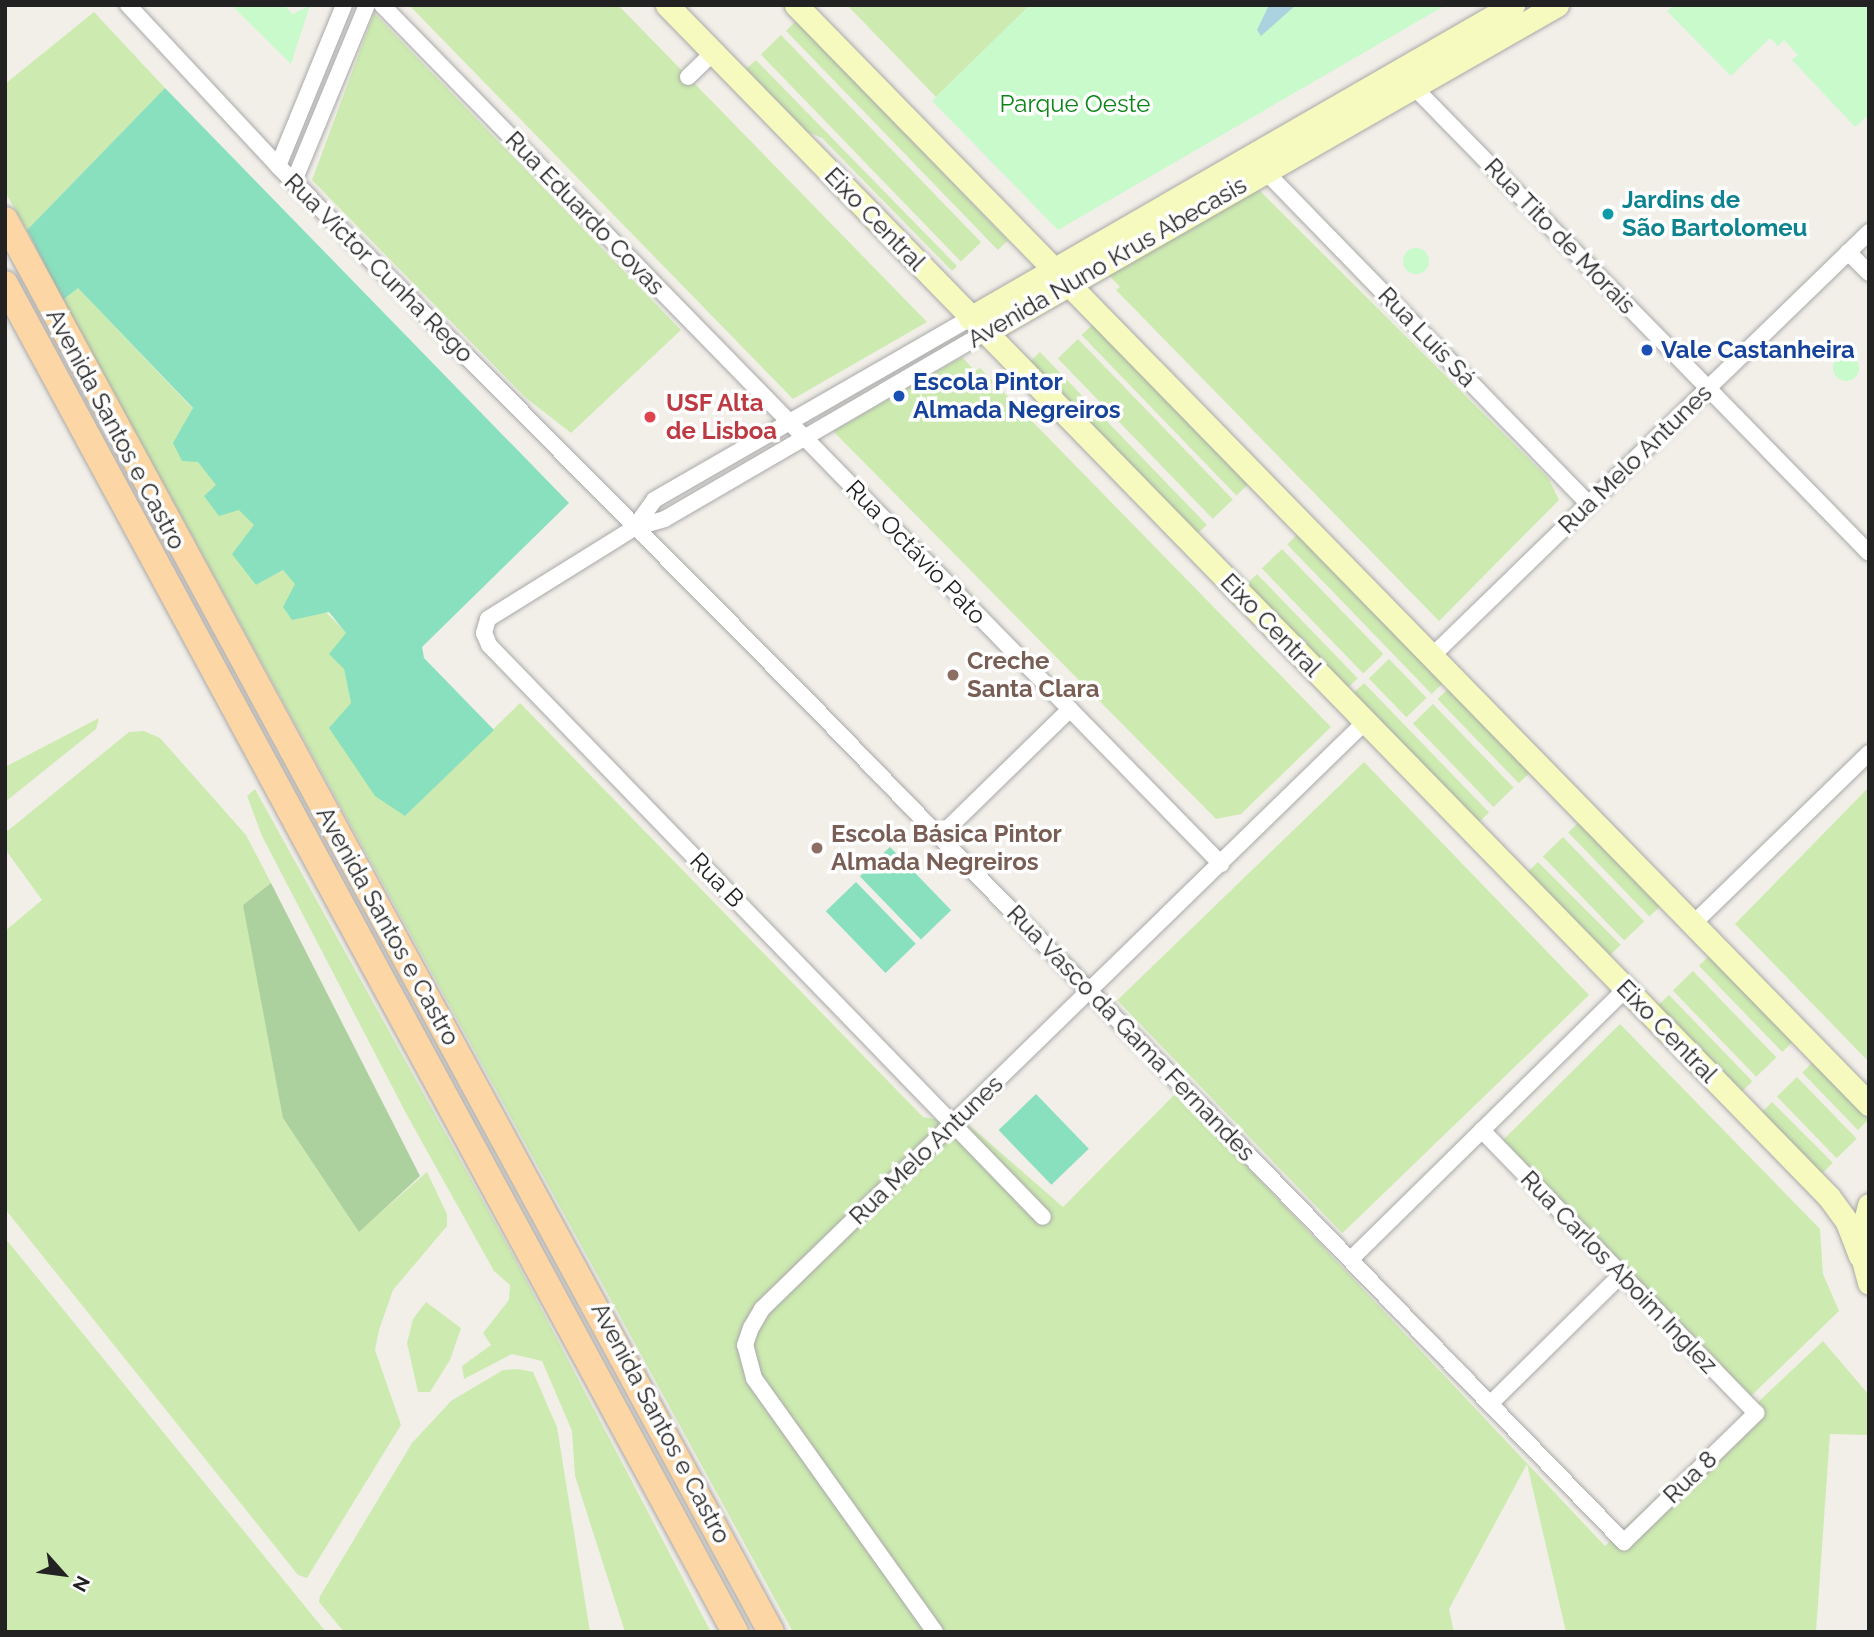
<!DOCTYPE html>
<meta charset="utf-8">
<style>
body{margin:0}
#map{position:relative;width:1874px;height:1637px;overflow:hidden;background:#f2efe9;font-family:Raleway,sans-serif}
div>[style]{position:absolute}
.grass>*{inset:0;background:#cdebb0;transform-origin:0 0}
.forest>*{inset:0;background:#add19e}
.park>*{inset:0;background:#c8facc}
.round{border-radius:50%}
.pitch>*{inset:0;background:#88e0be;transform-origin:0 0}
.water>*{inset:0;background:#aad3df}
.roads{filter:drop-shadow(0 0 2px #a9a9a9) drop-shadow(0 0 2px #a9a9a9)}
.street>*{height:16px;margin:-8px;padding:0 8px;transform-origin:8px;border-radius:8px;background:#fff}
.secondary>*{height:23px;margin:-11.5px;padding:0 11.5px;transform-origin:11.5px;border-radius:11.5px;background:#f7fabf}
.primary>*{height:26px;margin:-13px;padding:0 13px;transform-origin:13px;border-radius:13px;background:#fcd6a4}
.dots>*{width:19px;height:19px;translate:-50% -50%;box-sizing:border-box;border:4px solid #fff;border-radius:50%}
span{translate:-50% -50%;white-space:nowrap;text-align:center;line-height:1.15;-webkit-text-stroke:7px #fff;paint-order:stroke}
.park-label{font-size:24px;color:#0c8416}
.culture-label{font-size:24px;color:#0d838f;font-weight:700}
.left{translate:0 -50%;text-align:left}
.street-label{font-size:24px;color:#222}
.transit-label{font-size:24px;color:#164399;font-weight:700}
.health-label{font-size:24px;color:#be3a42;font-weight:700}
.education-label{font-size:24px;color:#785e54;font-weight:700}
.frame{position:absolute;inset:0;border:7px solid #222;pointer-events:none}
.north{position:absolute;left:28px;top:1539px;width:70px;height:70px;-webkit-text-stroke:5px #fff;paint-order:stroke;rotate:118deg;font-size:19px;font-weight:700;line-height:28px;text-align:center;color:#222}
.north::after{content:'';display:block;margin:auto;width:24px;height:32px;background:#222;clip-path:polygon(50% 0,100% 100%,50% 72%,0 100%)}
</style>
<div id="map">
<div class="grass">
<i style="clip-path:polygon(409px 5px,618px 5px,927px 322px,793px 399px)"></i>
<i style="clip-path:polygon(847px 5px,1030px 5px,936px 97px)"></i>
<i style="clip-path:polygon(94px 12px,165px 88px,27px 230px,5px 192px,5px 84px)"></i>
<i style="clip-path:polygon(374px 13px,681px 330px,571px 433px,526px 398px,312px 180px)"></i>
<i style="left:796px;top:21px;width:305px;height:14px;rotate:46deg"></i>
<i style="left:781px;top:35px;width:288px;height:28px;rotate:46deg"></i>
<i style="clip-path:polygon(756px 60px,957px 266px,952px 271px,822px 138px,808px 132px,746px 69px)"></i>
<i style="clip-path:polygon(1256px 187px,1549px 479px,1559px 500px,1439px 621px,1116px 290px,1120px 287px,1107px 273px)"></i>
<i style="clip-path:polygon(78px 288px,193px 409px,198px 462px,254px 525px,256px 585px,283px 570px,347px 633px,344px 668px,351px 703px,405px 816px,520px 703px,923px 1117px,969px 1125px,1063px 1207px,1177px 1092px,1605px 1546px,1823px 1341px,1869px 1395px,1869px 1435px,1830px 1434px,1816px 1632px,1566px 1632px,1527px 1464px,1449px 1609px,1454px 1632px,793px 1632px,63px 300px)"></i>
<i style="left:1093px;top:324px;width:223px;height:16px;rotate:46deg"></i>
<i style="left:1078px;top:339px;width:223px;height:28px;rotate:46deg"></i>
<i style="left:1040px;top:352px;width:240px;height:15px;rotate:46deg"></i>
<i style="clip-path:polygon(962px 357px,975px 371px,980px 368px,1331px 727px,1241px 814px,1216px 819px,833px 431px)"></i>
<i style="left:1298px;top:534px;width:208px;height:15px;rotate:46deg"></i>
<i style="left:1282px;top:549px;width:146px;height:28px;rotate:46deg"></i>
<i style="left:1257px;top:574px;width:145px;height:15px;rotate:46deg"></i>
<i style="left:1389px;top:659px;width:54px;height:28px;rotate:46deg"></i>
<i style="left:1364px;top:683px;width:180px;height:16px;rotate:46deg"></i>
<i style="left:1449px;top:688px;width:117px;height:16px;rotate:46deg"></i>
<i style="left:1433px;top:704px;width:116px;height:28px;rotate:46deg"></i>
<i style="clip-path:polygon(99px 718px,96px 729px,5px 802px,5px 767px)"></i>
<i style="clip-path:polygon(144px 731px,160px 738px,246px 835px,271px 883px,243px 905px,359px 1231px,427px 1172px,447px 1214px,447px 1226px,393px 1290px,379px 1330px,375px 1350px,401px 1425px,307px 1578px,298px 1575px,5px 1209px,5px 931px,42px 900px,5px 849px,5px 833px,129px 732px)"></i>
<i style="left:1364px;top:762px;width:324px;height:343px;rotate:46deg"></i>
<i style="clip-path:polygon(1869px 787px,1869px 1062px,1735px 924px)"></i>
<i style="clip-path:polygon(255px 789px,514px 1257px,711px 1632px,625px 1632px,575px 1476px,572px 1431px,542px 1361px,512px 1354px,464px 1379px,462px 1366px,491px 1345px,483px 1333px,509px 1300px,510px 1285px,494px 1271px,408px 1117px,262px 836px,247px 796px)"></i>
<i style="left:1579px;top:822px;width:117px;height:15px;rotate:46deg"></i>
<i style="left:1563px;top:837px;width:117px;height:28px;rotate:46deg"></i>
<i style="left:1538px;top:862px;width:117px;height:15px;rotate:45deg"></i>
<i style="left:1709px;top:956px;width:120px;height:14px;rotate:46deg"></i>
<i style="left:1693px;top:971px;width:120px;height:28px;rotate:46deg"></i>
<i style="left:1669px;top:995px;width:120px;height:16px;rotate:46deg"></i>
<i style="clip-path:polygon(1620px 1024px,1820px 1229px,1823px 1274px,1839px 1311px,1751px 1396px,1502px 1141px)"></i>
<i style="left:1813px;top:1062px;width:80px;height:15px;rotate:46deg"></i>
<i style="left:1797px;top:1077px;width:86px;height:28px;rotate:46deg"></i>
<i style="left:1772px;top:1102px;width:86px;height:15px;rotate:45deg"></i>
<i style="clip-path:polygon(5px 1238px,326px 1632px,5px 1632px)"></i>
<i style="clip-path:polygon(426px 1302px,461px 1328px,450px 1360px,430px 1392px,418px 1392px,407px 1343px,413px 1319px)"></i>
<i style="clip-path:polygon(518px 1369px,533px 1372px,557px 1427px,590px 1632px,344px 1632px,319px 1602px,320px 1596px,412px 1443px,451px 1401px,503px 1370px)"></i>
</div>
<div class="forest">
<i style="clip-path:polygon(271px 883px,420px 1176px,359px 1232px,283px 1118px,243px 905px)"></i>
</div>
<div class="park">
<i style="clip-path:polygon(231px 5px,284px 5px,293px 14px,310px 5px,291px 64px)"></i>
<i style="clip-path:polygon(1030px 5px,1446px 5px,1058px 230px,932px 101px)"></i>
<i style="clip-path:polygon(1674px 5px,1869px 5px,1869px 114px,1855px 127px,1792px 60px,1798px 55px,1784px 40px,1778px 46px,1770px 38px,1731px 76px,1667px 11px)"></i>
<i class="round" style="left:1403px;top:248px;width:26px;height:26px"></i>
<i class="round" style="left:1833px;top:355px;width:26px;height:26px"></i>
</div>
<div class="pitch">
<i style="clip-path:polygon(165px 88px,569px 503px,422px 647px,424px 658px,494px 730px,405px 816px,375px 796px,329px 728px,351px 703px,344px 669px,329px 654px,346px 633px,329px 612px,292px 620px,283px 607px,295px 584px,283px 570px,256px 585px,232px 554px,254px 525px,239px 510px,219px 516px,204px 496px,216px 485px,198px 462px,182px 461px,173px 443px,193px 408px,78px 288px,63px 300px,27px 230px)"></i>
<i style="left:890px;top:847px;width:88px;height:42px;rotate:46deg"></i>
<i style="left:856px;top:882px;width:86px;height:42px;rotate:46deg"></i>
<i style="left:1036px;top:1094px;width:76px;height:52px;rotate:46deg"></i>
</div>
<div class="water">
<i style="clip-path:polygon(1269px 5px,1296px 5px,1261px 36px,1257px 30px)"></i>
</div>
<div class="roads">
<div class="street">
<i style="left:128px;top:5px;width:220px;rotate:47deg"></i>
<i style="left:278px;top:166px;width:757px;rotate:45.27deg"></i>
<i style="left:811px;top:704px;width:1168px;rotate:45.87deg"></i>
<i style="left:1624px;top:1542px;width:185px;rotate:-44.3deg"></i>
<i style="left:1756px;top:1413px;width:394px;rotate:-134.1deg"></i>
<i style="left:382px;top:5px;width:1201px;rotate:45.67deg"></i>
<i style="left:688px;top:77px;width:35px;rotate:-44deg"></i>
<i style="left:1409px;top:82px;width:658px;rotate:45.68deg"></i>
<i style="left:278px;top:166px;width:174px;rotate:-67.7deg"></i>
<i style="left:1265px;top:171px;width:465px;rotate:45.8deg"></i>
<i style="left:294px;top:181px;width:191px;rotate:-67.5deg"></i>
<i style="left:1848px;top:252px;width:30px;rotate:45deg"></i>
<i style="left:986px;top:332px;width:371px;rotate:149.8deg"></i>
<i style="left:665px;top:519px;width:32px;rotate:164deg"></i>
<i style="left:634px;top:528px;width:172px;rotate:148.1deg"></i>
<i style="left:488px;top:619px;width:15px;rotate:106deg"></i>
<i style="left:484px;top:633px;width:13px;rotate:67deg"></i>
<i style="left:489px;top:645px;width:796px;rotate:45.92deg"></i>
<i style="left:634px;top:528px;width:34px;rotate:-54deg"></i>
<i style="left:654px;top:500px;width:365px;rotate:-29.9deg"></i>
<i style="left:1432px;top:656px;width:609px;rotate:-44.13deg"></i>
<i style="left:939px;top:837px;width:183px;rotate:-44.3deg"></i>
<i style="left:1693px;top:924px;width:245px;rotate:-44.2deg"></i>
<i style="left:1351px;top:1259px;width:385px;rotate:-44.5deg"></i>
<i style="left:1490px;top:1404px;width:184px;rotate:-44.6deg"></i>
<i style="left:935px;top:1632px;width:312px;rotate:-125.5deg"></i>
<i style="left:754px;top:1378px;width:34px;rotate:-105deg"></i>
<i style="left:745px;top:1345px;width:18px;rotate:-71deg"></i>
<i style="left:751px;top:1328px;width:22px;rotate:-60deg"></i>
<i style="left:762px;top:1309px;width:843px;rotate:-44.23deg"></i>
</div>
<div class="secondary">
<i style="left:667px;top:5px;width:1665px;rotate:45.73deg"></i>
<i style="left:1829px;top:1197px;width:31px;rotate:54deg"></i>
<i style="left:1847px;top:1222px;width:36px;rotate:69deg"></i>
<i style="left:796px;top:5px;width:1536px;rotate:45.69deg"></i>
<i style="left:970px;top:318px;width:627px;rotate:-29.96deg"></i>
<i style="left:986px;top:332px;width:658px;rotate:-29.8deg"></i>
<i style="left:1869px;top:1205px;width:41px;rotate:104deg"></i>
<i style="left:1859px;top:1245px;width:39px;rotate:75deg"></i>
</div>
<div class="primary">
<i style="left:5px;top:220px;width:1606px;rotate:61.52deg"></i>
<i style="left:5px;top:284px;width:1533px;rotate:61.56deg"></i>
</div>
</div>
<div class="dots">
<i style="left:1608px;top:214px;background:#0f9aa8"></i>
<i style="left:1647px;top:350px;background:#1a4fb4"></i>
<i style="left:899px;top:396px;background:#1a4fb4"></i>
<i style="left:650px;top:417px;background:#e0444e"></i>
<i style="left:953px;top:675px;background:#8d6e63"></i>
<i style="left:817px;top:848px;background:#8d6e63"></i>
</div>
<div class="park-label">
<span style="left:1075px;top:104px">Parque Oeste</span>
</div>
<div class="culture-label">
<span class="left" style="left:1622px;top:214px">Jardins de<br>São Bartolomeu</span>
</div>
<div class="street-label">
<span style="left:585px;top:213px;rotate:46deg">Rua Eduardo Covas</span>
<span style="left:875px;top:219px;rotate:46deg">Eixo Central</span>
<span style="left:1560px;top:236px;rotate:46deg">Rua Tito de Morais</span>
<span style="left:1107px;top:262px;rotate:-30deg">Avenida Nuno Krus Abecasis</span>
<span style="left:379px;top:268px;rotate:45deg">Rua Victor Cunha Rego</span>
<span style="left:1427px;top:337px;rotate:46deg">Rua Luís Sá</span>
<span style="left:116px;top:429px;rotate:62deg">Avenida Santos e Castro</span>
<span style="left:1635px;top:459px;rotate:-44deg">Rua Melo Antunes</span>
<span style="left:916px;top:552px;rotate:46deg">Rua Octávio Pato</span>
<span style="left:1271px;top:625px;rotate:46deg">Eixo Central</span>
<span style="left:717px;top:880px;rotate:46deg">Rua B</span>
<span style="left:388px;top:926px;rotate:61deg">Avenida Santos e Castro</span>
<span style="left:1667px;top:1031px;rotate:46deg">Eixo Central</span>
<span style="left:1131px;top:1033px;rotate:46deg">Rua Vasco da Gama Fernandes</span>
<span style="left:926px;top:1150px;rotate:-44deg">Rua Melo Antunes</span>
<span style="left:1619px;top:1272px;rotate:46deg">Rua Carlos Aboim Inglez</span>
<span style="left:661px;top:1423px;rotate:62deg">Avenida Santos e Castro</span>
<span style="left:1690px;top:1477px;rotate:-44deg">Rua 8</span>
</div>
<div class="transit-label">
<span class="left" style="left:1661px;top:350px">Vale Castanheira</span>
<span class="left" style="left:913px;top:396px">Escola Pintor<br>Almada Negreiros</span>
</div>
<div class="health-label">
<span class="left" style="left:666px;top:417px">USF Alta<br>de Lisboa</span>
</div>
<div class="education-label">
<span class="left" style="left:967px;top:675px">Creche<br>Santa Clara</span>
<span class="left" style="left:831px;top:848px">Escola Básica Pintor<br>Almada Negreiros</span>
</div>
<div class="frame"></div>
<div class="north">N</div>
</div>
